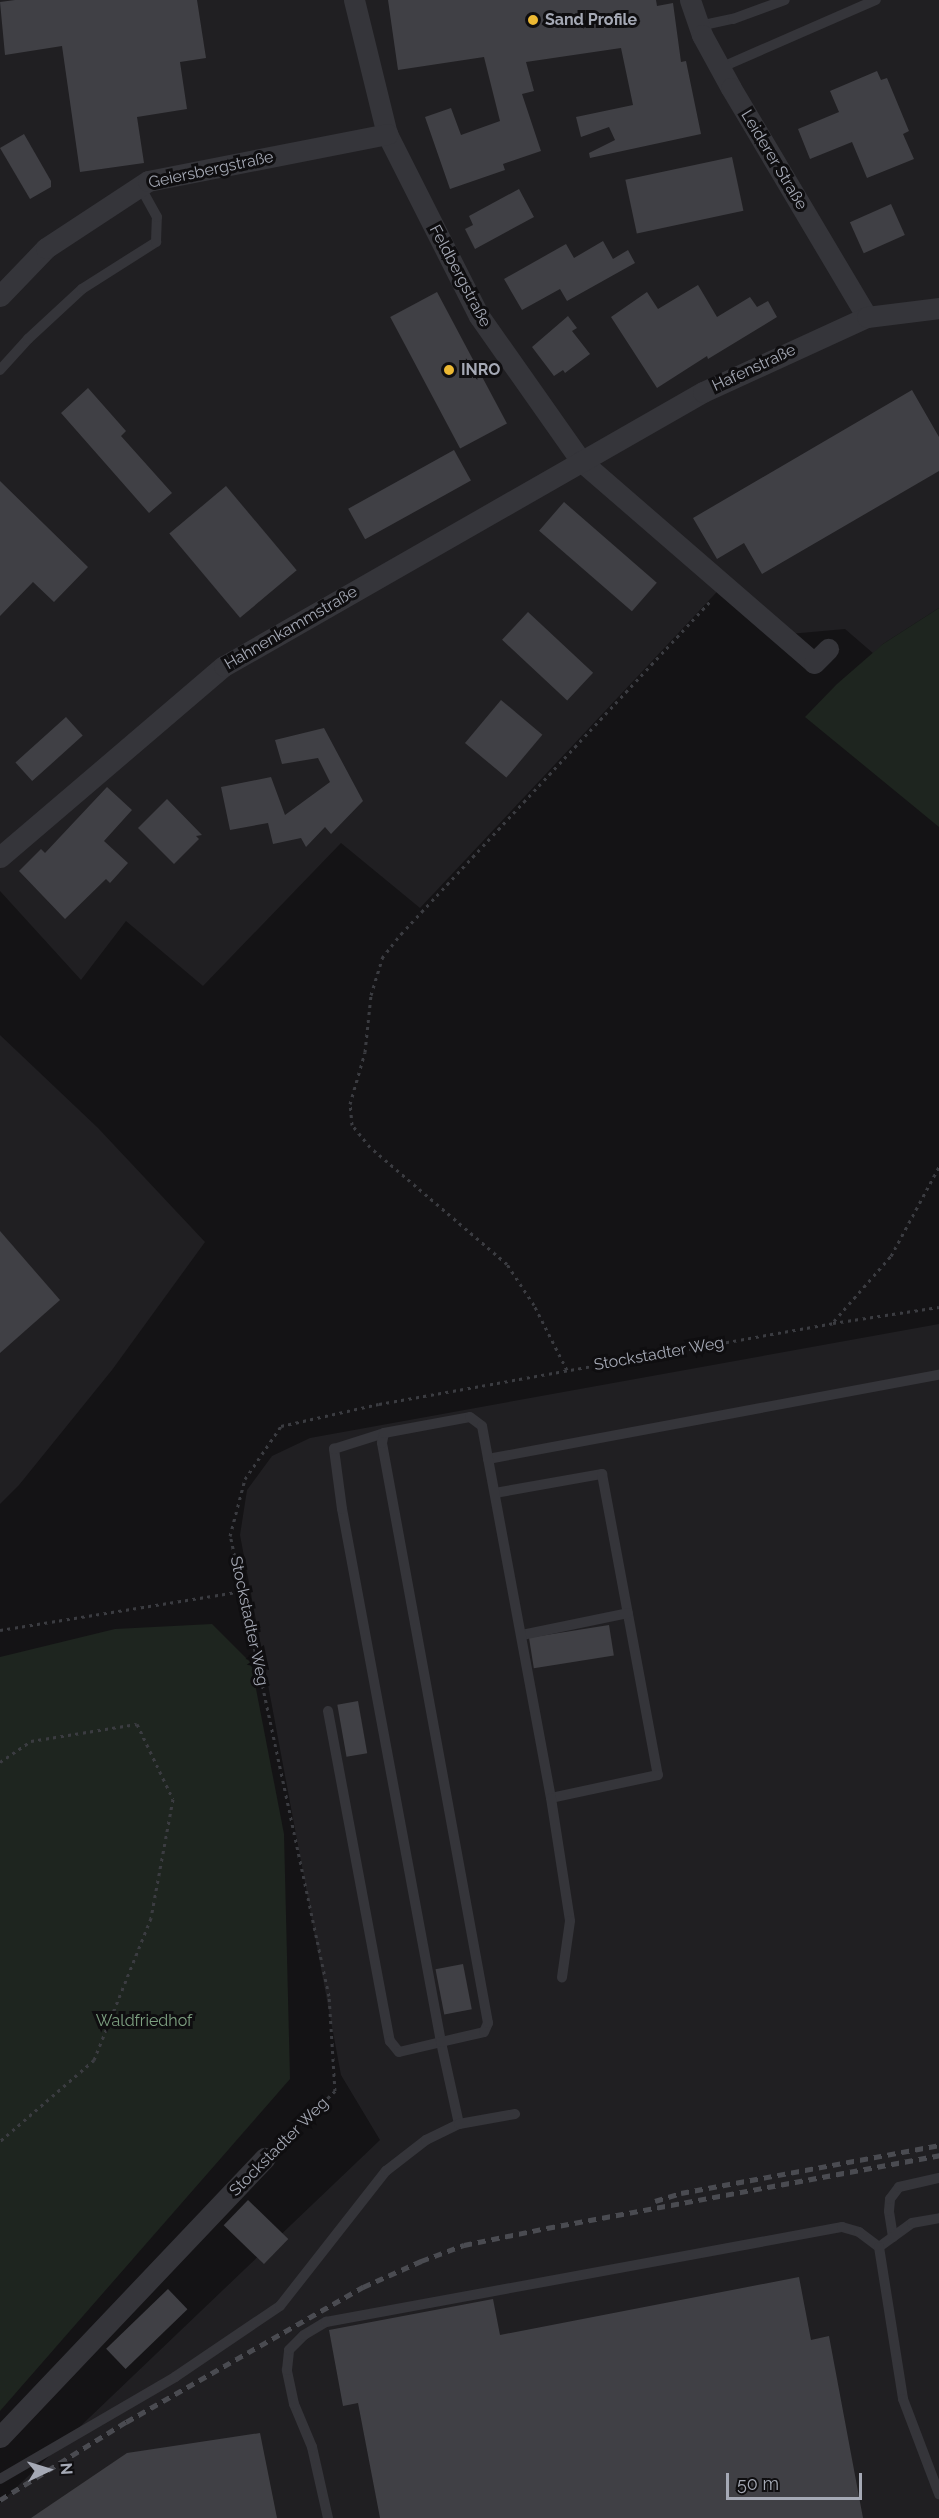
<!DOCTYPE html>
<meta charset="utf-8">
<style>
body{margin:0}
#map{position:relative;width:939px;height:2518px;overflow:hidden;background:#141315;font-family:Raleway,sans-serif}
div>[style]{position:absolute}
.built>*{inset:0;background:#201f22}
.green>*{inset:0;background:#1e251f}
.building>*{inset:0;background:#404045;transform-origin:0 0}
.path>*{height:3px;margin-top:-1.5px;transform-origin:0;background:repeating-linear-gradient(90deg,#3b3c41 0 3px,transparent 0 7.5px)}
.service>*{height:10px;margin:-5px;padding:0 5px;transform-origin:5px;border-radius:5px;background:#35353a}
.minor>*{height:21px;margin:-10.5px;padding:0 10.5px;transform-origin:10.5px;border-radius:10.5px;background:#35353a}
.rail>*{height:4.5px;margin-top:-2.25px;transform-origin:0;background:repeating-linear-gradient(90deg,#4a4b51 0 8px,transparent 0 14px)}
.dots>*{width:16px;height:16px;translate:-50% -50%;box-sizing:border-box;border:3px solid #0f0e10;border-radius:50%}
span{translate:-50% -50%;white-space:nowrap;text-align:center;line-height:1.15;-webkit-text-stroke:6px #0f0e10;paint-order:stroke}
.poi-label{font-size:16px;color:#a5a9b5;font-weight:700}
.left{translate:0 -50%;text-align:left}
.street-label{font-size:16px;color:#a5a9b5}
.park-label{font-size:16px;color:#7da081}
.north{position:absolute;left:18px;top:2440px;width:60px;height:60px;-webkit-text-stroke:4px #0f0e10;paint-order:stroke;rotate:86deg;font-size:16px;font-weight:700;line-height:24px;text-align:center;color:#a5a9b5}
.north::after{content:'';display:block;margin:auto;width:21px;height:27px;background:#a5a9b5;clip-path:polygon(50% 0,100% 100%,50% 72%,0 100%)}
.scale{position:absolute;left:726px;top:2473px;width:136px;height:27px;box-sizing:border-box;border:3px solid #a5a9b5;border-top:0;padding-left:8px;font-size:18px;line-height:21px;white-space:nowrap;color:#a5a9b5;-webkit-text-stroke:4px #0f0e10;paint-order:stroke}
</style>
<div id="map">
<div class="built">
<i style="clip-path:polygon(0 0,939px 0,939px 608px,883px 644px,874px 654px,845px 629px,790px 634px,729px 579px,420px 908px,341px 843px,203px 986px,126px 921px,81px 980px,0 891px)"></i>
<i style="clip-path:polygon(0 1035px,98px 1128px,205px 1242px,112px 1370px,19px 1485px,0 1504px)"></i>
<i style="clip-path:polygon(939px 1324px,939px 2518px,0 2518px,0 2503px,380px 2140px,341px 2075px,240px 1535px,247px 1490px,272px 1456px,310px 1438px)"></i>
</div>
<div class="green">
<i style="clip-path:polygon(939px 608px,939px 827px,805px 717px,837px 684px,883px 644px)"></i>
<i style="clip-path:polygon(212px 1624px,251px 1663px,284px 1834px,290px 2079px,0 2411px,0 1657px,115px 1629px)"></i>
</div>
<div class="building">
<i style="clip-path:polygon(15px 0,197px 0,206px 58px,180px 62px,187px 109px,137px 117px,144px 163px,80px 172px,62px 46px,5px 55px,0 2px)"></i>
<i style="clip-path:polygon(388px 0,656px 0,657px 6px,673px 3px,681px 62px,686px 61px,701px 134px,590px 158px,589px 153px,615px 140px,609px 127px,581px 137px,576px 117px,633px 105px,621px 48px,526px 62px,534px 91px,522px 94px,541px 151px,503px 164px,505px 170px,450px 189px,425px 117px,451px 108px,461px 135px,500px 121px,484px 57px,398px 70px)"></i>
<i style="clip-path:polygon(877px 71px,881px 80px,887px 78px,909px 131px,903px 134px,914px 159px,867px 178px,852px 142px,810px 159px,798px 129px,839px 112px,830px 91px)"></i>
<i style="clip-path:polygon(24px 134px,51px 181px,51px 187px,30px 199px,0 148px)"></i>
<i style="left:732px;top:157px;width:55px;height:109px;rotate:78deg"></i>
<i style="clip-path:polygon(519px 189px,534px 217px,475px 249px,465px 229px,473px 225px,469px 216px)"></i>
<i style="left:891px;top:204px;width:34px;height:45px;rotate:66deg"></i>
<i style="clip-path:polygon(603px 241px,613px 259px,628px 250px,635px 263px,567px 301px,560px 289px,522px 310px,504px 279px,566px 244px,574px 258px)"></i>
<i style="clip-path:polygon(698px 285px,717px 317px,750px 297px,757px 307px,768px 301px,777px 317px,708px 359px,707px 356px,657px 388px,611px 317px,647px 292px,658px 309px)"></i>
<i style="left:437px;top:292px;width:149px;height:53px;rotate:62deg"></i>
<i style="clip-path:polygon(568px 316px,577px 328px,572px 331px,590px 354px,565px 373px,563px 370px,554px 376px,532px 347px)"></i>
<i style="clip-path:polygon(88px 388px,126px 431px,121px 436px,172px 493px,149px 513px,61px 413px)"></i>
<i style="clip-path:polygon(912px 390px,939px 437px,939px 471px,762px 574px,744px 543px,717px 559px,693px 518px)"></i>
<i style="left:454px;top:450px;width:35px;height:121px;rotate:61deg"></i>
<i style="clip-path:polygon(0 481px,88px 567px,54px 602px,33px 582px,0 616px)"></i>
<i style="left:226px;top:486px;width:110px;height:74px;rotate:50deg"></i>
<i style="left:564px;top:502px;width:123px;height:38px;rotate:41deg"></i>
<i style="left:528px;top:612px;width:89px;height:38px;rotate:43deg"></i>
<i style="left:501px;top:700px;width:54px;height:56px;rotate:40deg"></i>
<i style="left:66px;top:717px;width:25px;height:68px;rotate:48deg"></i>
<i style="clip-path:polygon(324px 728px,363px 801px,331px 834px,325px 827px,306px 847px,301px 838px,273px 844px,268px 823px,230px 830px,221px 787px,271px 777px,285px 815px,330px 782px,318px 758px,282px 764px,275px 740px)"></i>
<i style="clip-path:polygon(107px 787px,132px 810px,104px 841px,128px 863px,110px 883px,106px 879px,65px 919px,19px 871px,41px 849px,45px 853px)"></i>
<i style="clip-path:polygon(167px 799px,202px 835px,196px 836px,199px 839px,174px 864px,138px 828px)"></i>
<i style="clip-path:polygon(0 1231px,60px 1300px,0 1353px)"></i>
<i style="left:609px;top:1625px;width:31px;height:81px;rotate:81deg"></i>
<i style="left:358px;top:1701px;width:53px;height:21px;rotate:80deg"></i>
<i style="left:463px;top:1964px;width:46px;height:28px;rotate:79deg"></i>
<i style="left:248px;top:2200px;width:56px;height:35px;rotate:44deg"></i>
<i style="clip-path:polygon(799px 2277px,811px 2340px,829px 2336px,863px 2518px,380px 2518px,358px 2403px,343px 2406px,329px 2330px,493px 2299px,500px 2335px)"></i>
<i style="left:168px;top:2289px;width:28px;height:86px;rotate:46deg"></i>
<i style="clip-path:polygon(260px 2433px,277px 2518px,31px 2518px,127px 2453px)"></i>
</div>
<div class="path">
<i style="left:834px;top:1321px;width:86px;rotate:-48.8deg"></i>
<i style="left:891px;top:1256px;width:101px;rotate:-61.7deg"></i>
<i style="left:567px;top:1370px;width:73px;rotate:-116.9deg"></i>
<i style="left:534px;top:1305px;width:49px;rotate:-123.4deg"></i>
<i style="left:507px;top:1264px;width:180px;rotate:-139.5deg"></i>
<i style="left:370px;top:1147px;width:28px;rotate:-129deg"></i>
<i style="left:352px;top:1125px;width:21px;rotate:-95deg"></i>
<i style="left:350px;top:1104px;width:54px;rotate:-73.9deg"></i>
<i style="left:365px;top:1052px;width:57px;rotate:-84deg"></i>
<i style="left:371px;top:995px;width:39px;rotate:-73deg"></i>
<i style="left:382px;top:958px;width:31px;rotate:-52deg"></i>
<i style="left:401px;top:934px;width:456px;rotate:-47.1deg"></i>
<i style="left:0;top:1630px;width:246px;rotate:-9.1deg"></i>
<i style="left:0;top:1762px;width:37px;rotate:-34deg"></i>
<i style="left:31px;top:1741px;width:107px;rotate:-9.1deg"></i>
<i style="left:137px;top:1724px;width:83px;rotate:64.4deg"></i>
<i style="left:173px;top:1799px;width:121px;rotate:100.5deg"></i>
<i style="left:151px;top:1918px;width:153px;rotate:111.9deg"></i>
<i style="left:94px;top:2060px;width:124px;rotate:139.2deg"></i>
<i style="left:279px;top:2145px;width:78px;rotate:-44deg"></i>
<i style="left:335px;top:2091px;width:95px;rotate:-93.6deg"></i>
<i style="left:329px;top:1996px;width:471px;rotate:-102.1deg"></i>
<i style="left:230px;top:1536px;width:59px;rotate:-75.3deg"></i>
<i style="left:245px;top:1479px;width:64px;rotate:-55.8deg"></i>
<i style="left:281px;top:1426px;width:100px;rotate:-12.7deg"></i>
<i style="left:379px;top:1404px;width:461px;rotate:-10.1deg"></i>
<i style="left:833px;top:1323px;width:107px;rotate:-8.6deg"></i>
</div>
<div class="service">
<i style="left:699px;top:26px;width:35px;rotate:-12deg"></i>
<i style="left:733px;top:19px;width:55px;rotate:-20.1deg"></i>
<i style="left:720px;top:68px;width:170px;rotate:-23.6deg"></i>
<i style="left:0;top:370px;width:42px;rotate:-47.9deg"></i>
<i style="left:28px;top:339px;width:74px;rotate:-42.8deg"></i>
<i style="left:82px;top:289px;width:88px;rotate:-32.4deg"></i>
<i style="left:156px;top:242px;width:25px;rotate:-88deg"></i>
<i style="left:157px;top:217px;width:35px;rotate:-119deg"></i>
<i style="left:488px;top:1459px;width:459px;rotate:-10.6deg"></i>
<i style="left:495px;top:1493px;width:109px;rotate:-10.1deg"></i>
<i style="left:602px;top:1474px;width:306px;rotate:79.5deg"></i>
<i style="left:658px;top:1775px;width:109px;rotate:167.9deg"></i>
<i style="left:522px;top:1635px;width:108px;rotate:-11.7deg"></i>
<i style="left:328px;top:1711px;width:336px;rotate:79.4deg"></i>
<i style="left:390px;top:2041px;width:14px;rotate:51deg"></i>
<i style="left:399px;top:2052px;width:43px;rotate:-13.4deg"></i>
<i style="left:441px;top:2042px;width:542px;rotate:-100.52deg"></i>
<i style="left:342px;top:1509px;width:61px;rotate:-97.6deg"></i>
<i style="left:334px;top:1449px;width:52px;rotate:-17.7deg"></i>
<i style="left:459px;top:2124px;width:84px;rotate:-102.4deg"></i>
<i style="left:441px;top:2042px;width:44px;rotate:-13.1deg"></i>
<i style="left:484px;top:2032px;width:10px;rotate:-66deg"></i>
<i style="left:488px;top:2023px;width:590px;rotate:-100.36deg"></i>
<i style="left:382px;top:1443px;width:10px;rotate:-79deg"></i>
<i style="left:384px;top:1433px;width:87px;rotate:-10.5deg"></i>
<i style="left:470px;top:1417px;width:15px;rotate:37deg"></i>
<i style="left:482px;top:1426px;width:378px;rotate:79.5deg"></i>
<i style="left:551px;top:1798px;width:124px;rotate:81.2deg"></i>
<i style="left:570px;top:1921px;width:57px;rotate:98.1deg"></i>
<i style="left:893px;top:2237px;width:26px;rotate:-99deg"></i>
<i style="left:889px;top:2211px;width:12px;rotate:-85deg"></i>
<i style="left:890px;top:2199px;width:15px;rotate:-53deg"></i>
<i style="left:899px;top:2187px;width:41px;rotate:-12.7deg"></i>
<i style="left:879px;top:2247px;width:41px;rotate:-36deg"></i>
<i style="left:912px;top:2223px;width:27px;rotate:-10deg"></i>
<i style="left:0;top:2479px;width:203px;rotate:-30.2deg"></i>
<i style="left:175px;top:2377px;width:127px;rotate:-34.1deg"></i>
<i style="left:280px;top:2306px;width:172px;rotate:-51.9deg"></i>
<i style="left:386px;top:2171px;width:51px;rotate:-37.8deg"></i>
<i style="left:426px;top:2140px;width:37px;rotate:-26deg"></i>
<i style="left:459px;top:2124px;width:57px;rotate:-10.1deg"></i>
<i style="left:328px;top:2518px;width:73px;rotate:-102.7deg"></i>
<i style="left:312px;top:2447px;width:47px;rotate:-112.7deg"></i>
<i style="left:294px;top:2404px;width:35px;rotate:-102deg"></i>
<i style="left:287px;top:2370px;width:20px;rotate:-84deg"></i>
<i style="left:289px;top:2350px;width:21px;rotate:-45deg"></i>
<i style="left:304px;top:2335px;width:26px;rotate:-31deg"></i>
<i style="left:326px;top:2322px;width:525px;rotate:-10.43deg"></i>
<i style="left:842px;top:2227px;width:18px;rotate:16deg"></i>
<i style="left:859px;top:2232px;width:25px;rotate:37deg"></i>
<i style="left:879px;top:2247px;width:154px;rotate:81deg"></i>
<i style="left:903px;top:2399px;width:102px;rotate:69.2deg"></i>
</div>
<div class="minor">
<i style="left:354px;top:0;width:138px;rotate:76.2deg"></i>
<i style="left:387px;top:134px;width:204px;rotate:63.2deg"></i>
<i style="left:479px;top:316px;width:177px;rotate:54.9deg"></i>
<i style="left:581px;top:461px;width:308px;rotate:40.9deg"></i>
<i style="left:814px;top:663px;width:20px;rotate:-45deg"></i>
<i style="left:690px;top:0;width:37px;rotate:71deg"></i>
<i style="left:702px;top:35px;width:60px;rotate:61.3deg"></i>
<i style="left:731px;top:88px;width:266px;rotate:59.3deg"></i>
<i style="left:0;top:296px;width:66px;rotate:-46.2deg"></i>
<i style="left:46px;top:248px;width:122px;rotate:-33.3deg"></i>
<i style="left:148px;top:181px;width:244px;rotate:-11.1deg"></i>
<i style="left:0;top:857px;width:294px;rotate:-40.5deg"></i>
<i style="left:224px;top:666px;width:552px;rotate:-29.77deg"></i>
<i style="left:703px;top:392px;width:180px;rotate:-24.6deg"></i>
<i style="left:867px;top:317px;width:73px;rotate:-7.1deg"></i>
<i style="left:0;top:2437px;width:385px;rotate:-46.5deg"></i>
</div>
<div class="rail">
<i style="left:655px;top:2201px;width:27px;rotate:-17deg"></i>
<i style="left:681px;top:2193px;width:262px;rotate:-10.5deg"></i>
<i style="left:0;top:2500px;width:148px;rotate:-31.8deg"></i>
<i style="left:126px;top:2422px;width:273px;rotate:-29.7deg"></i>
<i style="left:363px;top:2287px;width:64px;rotate:-24.1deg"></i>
<i style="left:421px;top:2261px;width:46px;rotate:-20.4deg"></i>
<i style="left:464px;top:2245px;width:85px;rotate:-11.6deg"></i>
<i style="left:547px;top:2228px;width:399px;rotate:-10.5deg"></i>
</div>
<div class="dots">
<i style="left:533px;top:20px;background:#edb933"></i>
<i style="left:449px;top:370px;background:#edb933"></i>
</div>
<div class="poi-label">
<span class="left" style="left:545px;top:20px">Sand Profile</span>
<span class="left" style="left:461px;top:370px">INRO</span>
</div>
<div class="street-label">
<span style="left:774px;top:160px;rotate:59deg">Leiderer Straße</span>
<span style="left:211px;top:170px;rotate:-12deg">Geiersbergstraße</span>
<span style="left:460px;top:276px;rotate:62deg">Feldbergstraße</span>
<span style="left:754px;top:368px;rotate:-25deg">Hafenstraße</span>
<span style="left:291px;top:628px;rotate:-30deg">Hahnenkammstraße</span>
<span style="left:659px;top:1354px;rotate:-10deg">Stockstadter Weg</span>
<span style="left:249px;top:1621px;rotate:78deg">Stockstadter Weg</span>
<span style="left:279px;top:2147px;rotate:-45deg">Stockstadter Weg</span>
</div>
<div class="park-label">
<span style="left:144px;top:2021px">Waldfriedhof</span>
</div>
<div class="north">N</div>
<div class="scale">50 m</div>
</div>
